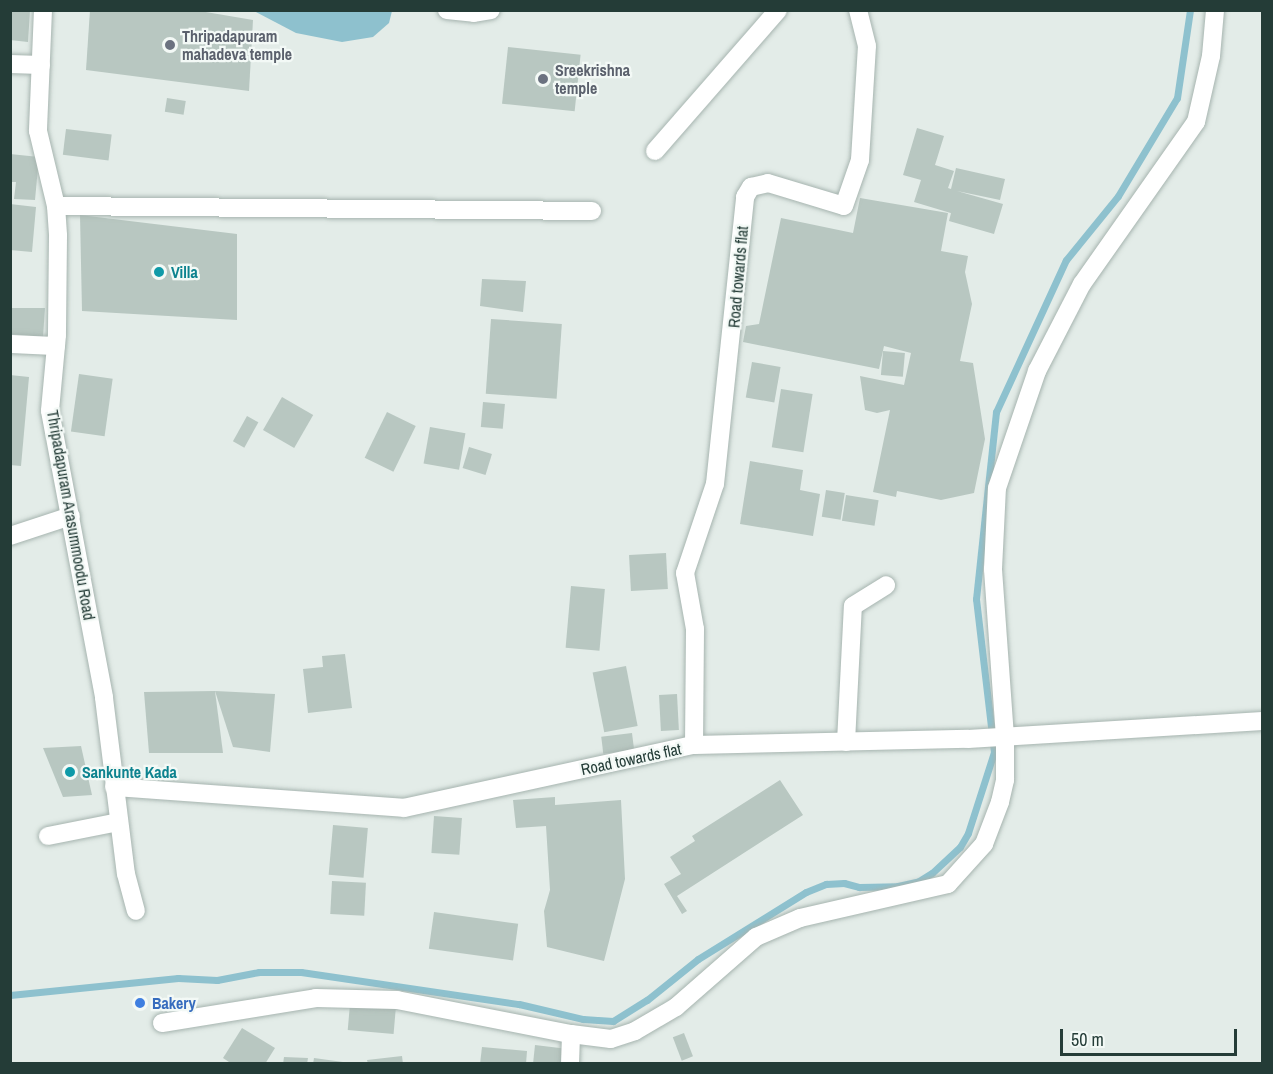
<!DOCTYPE html>
<style>
body{margin:0}
#map{position:relative;width:1273px;height:1074px;overflow:hidden;background:#e3ece8;font-family:"Archivo Narrow",sans-serif}
div>[style]{position:absolute}
.water>*{inset:0;background:#8ec1ce}
.stream>*{height:7px;margin:-3.5px;padding:0 3.5px;transform-origin:3.5px;border-radius:3.5px;background:#8ec1ce}
.building>*{inset:0;background:#b8c7c1;transform-origin:0 0}
.roads{filter:drop-shadow(0 0 2px #a6b4af) drop-shadow(0 0 2px #a6b4af)}
.street>*{height:18px;margin:-9px;padding:0 9px;transform-origin:9px;border-radius:9px;background:#fff}
.secondary>*{height:18px;margin:-9px;padding:0 9px;transform-origin:9px;border-radius:9px;background:#fff}
.dots>*{width:16px;height:16px;translate:-50% -50%;box-sizing:border-box;border:3px solid #f3f9f6;border-radius:50%}
span{translate:-50% -50%;white-space:nowrap;text-align:center;line-height:1.15;-webkit-text-stroke:4.5px #f3f9f6;paint-order:stroke}
.worship-label{font-size:16px;color:#5b616d;font-weight:700}
.left{translate:0 -50%;text-align:left}
.culture-label{font-size:16px;color:#0d838f;font-weight:700}
.street-label{font-size:16px;color:#243c37}
.shop-label{font-size:16px;color:#366cbe;font-weight:700}
.frame{position:absolute;inset:0;border:12px solid #243c37;pointer-events:none}
.scale{position:absolute;left:1060px;top:1029px;width:177px;height:27px;box-sizing:border-box;border:3px solid #243c37;border-top:0;padding-left:8px;font-size:18px;line-height:21px;white-space:nowrap;color:#243c37;-webkit-text-stroke:4px #f3f9f6;paint-order:stroke}
</style>
<div id="map">
<div class="water">
<i style="clip-path:polygon(254px 11px,392px 11px,389px 23px,373px 37px,342px 42px,296px 33px)"></i>
</div>
<div class="stream">
<i style="left:10px;top:995px;width:169px;rotate:-5.8deg"></i>
<i style="left:178px;top:978px;width:39px;rotate:3deg"></i>
<i style="left:217px;top:980px;width:43px;rotate:-10.8deg"></i>
<i style="left:259px;top:972px;width:42px"></i>
<i style="left:301px;top:972px;width:220px;rotate:8.4deg"></i>
<i style="left:519px;top:1004px;width:66px;rotate:13.2deg"></i>
<i style="left:583px;top:1019px;width:30px;rotate:4deg"></i>
<i style="left:613px;top:1021px;width:40px;rotate:-32deg"></i>
<i style="left:647px;top:1000px;width:65px;rotate:-38.8deg"></i>
<i style="left:698px;top:959px;width:127px;rotate:-31.8deg"></i>
<i style="left:806px;top:892px;width:22px;rotate:-22deg"></i>
<i style="left:826px;top:884px;width:18px;rotate:-3deg"></i>
<i style="left:844px;top:883px;width:16px;rotate:15deg"></i>
<i style="left:859px;top:887px;width:39px;rotate:-1deg"></i>
<i style="left:898px;top:886px;width:22px;rotate:-13deg"></i>
<i style="left:919px;top:881px;width:15px;rotate:-32deg"></i>
<i style="left:932px;top:873px;width:38px;rotate:-43deg"></i>
<i style="left:960px;top:847px;width:16px;rotate:-60deg"></i>
<i style="left:968px;top:833px;width:85px;rotate:-72.2deg"></i>
<i style="left:994px;top:752px;width:154px;rotate:-96.7deg"></i>
<i style="left:976px;top:599px;width:188px;rotate:-83.9deg"></i>
<i style="left:996px;top:412px;width:167px;rotate:-65.3deg"></i>
<i style="left:1066px;top:260px;width:82px;rotate:-50.9deg"></i>
<i style="left:1118px;top:196px;width:114px;rotate:-59deg"></i>
<i style="left:1177px;top:98px;width:89px;rotate:-81.6deg"></i>
</div>
<div class="building">
<i style="clip-path:polygon(10px 10px,30px 10px,28px 42px,10px 40px)"></i>
<i style="clip-path:polygon(90px 10px,194px 10px,253px 20px,249px 91px,86px 70px)"></i>
<i style="left:508px;top:47px;width:73px;height:57px;rotate:6deg"></i>
<i style="left:167px;top:98px;width:19px;height:14px;rotate:9deg"></i>
<i style="clip-path:polygon(917px 128px,944px 136px,935px 165px,954px 171px,948px 188px,951px 189px,956px 168px,1005px 179px,1000px 200px,957px 191px,1003px 204px,994px 234px,949px 221px,951px 213px,954px 214px,914px 202px,921px 180px,903px 175px)"></i>
<i style="left:66px;top:129px;width:46px;height:26px;rotate:7deg"></i>
<i style="clip-path:polygon(10px 154px,39px 157px,35px 200px,14px 199px,16px 182px,10px 182px)"></i>
<i style="clip-path:polygon(860px 198px,948px 213px,941px 251px,968px 256px,965px 272px,972px 304px,960px 361px,973px 363px,985px 439px,974px 493px,941px 500px,897px 491px,896px 497px,873px 492px,890px 410px,877px 413px,865px 410px,860px 376px,904px 385px,911px 353px,884px 346px,879px 369px,743px 342px,746px 326px,759px 324px,781px 218px,853px 233px)"></i>
<i style="clip-path:polygon(10px 204px,36px 207px,32px 252px,10px 250px)"></i>
<i style="clip-path:polygon(80px 215px,237px 234px,237px 320px,82px 311px)"></i>
<i style="clip-path:polygon(482px 279px,526px 281px,523px 312px,480px 306px)"></i>
<i style="clip-path:polygon(10px 308px,45px 308px,43px 337px,10px 334px)"></i>
<i style="left:491px;top:319px;width:71px;height:75px;rotate:4deg"></i>
<i style="left:883px;top:351px;width:22px;height:24px;rotate:5deg"></i>
<i style="left:752px;top:362px;width:29px;height:36px;rotate:10deg"></i>
<i style="left:79px;top:374px;width:34px;height:58px;rotate:8deg"></i>
<i style="clip-path:polygon(10px 375px,29px 377px,21px 466px,10px 465px)"></i>
<i style="left:781px;top:389px;width:32px;height:59px;rotate:9deg"></i>
<i style="left:282px;top:397px;width:36px;height:38px;rotate:30deg"></i>
<i style="left:483px;top:402px;width:22px;height:25px;rotate:5deg"></i>
<i style="left:387px;top:412px;width:32px;height:51px;rotate:26deg"></i>
<i style="left:247px;top:416px;width:13px;height:29px;rotate:29deg"></i>
<i style="left:430px;top:427px;width:36px;height:37px;rotate:10deg"></i>
<i style="left:469px;top:447px;width:24px;height:22px;rotate:17deg"></i>
<i style="clip-path:polygon(750px 461px,803px 470px,800px 490px,820px 494px,813px 536px,740px 524px)"></i>
<i style="left:826px;top:490px;width:19px;height:27px;rotate:9deg"></i>
<i style="left:846px;top:495px;width:33px;height:26px;rotate:9deg"></i>
<i style="left:666px;top:553px;width:36px;height:37px;rotate:87deg"></i>
<i style="left:571px;top:586px;width:34px;height:62px;rotate:5deg"></i>
<i style="clip-path:polygon(345px 654px,352px 708px,308px 713px,303px 669px,323px 667px,322px 656px)"></i>
<i style="left:626px;top:666px;width:61px;height:34px;rotate:79deg"></i>
<i style="clip-path:polygon(215px 691px,275px 694px,270px 752px,233px 747px)"></i>
<i style="clip-path:polygon(215px 691px,223px 753px,149px 753px,144px 692px)"></i>
<i style="left:677px;top:694px;width:36px;height:18px;rotate:87deg"></i>
<i style="left:632px;top:733px;width:17px;height:31px;rotate:83deg"></i>
<i style="clip-path:polygon(81px 746px,92px 795px,63px 797px,43px 748px)"></i>
<i style="clip-path:polygon(780px 780px,803px 815px,677px 896px,687px 911px,682px 914px,664px 884px,681px 874px,670px 857px,695px 841px,692px 836px)"></i>
<i style="clip-path:polygon(555px 797px,555px 805px,621px 800px,625px 879px,604px 961px,547px 947px,544px 911px,550px 890px,546px 826px,516px 828px,513px 800px)"></i>
<i style="left:434px;top:816px;width:28px;height:37px;rotate:4deg"></i>
<i style="left:333px;top:825px;width:35px;height:50px;rotate:5deg"></i>
<i style="left:332px;top:881px;width:34px;height:33px;rotate:3deg"></i>
<i style="left:434px;top:912px;width:85px;height:37px;rotate:8deg"></i>
<i style="left:350px;top:1004px;width:46px;height:26px;rotate:5deg"></i>
<i style="clip-path:polygon(242px 1028px,275px 1048px,265px 1064px,232px 1064px,223px 1058px)"></i>
<i style="left:684px;top:1033px;width:25px;height:12px;rotate:69deg"></i>
<i style="clip-path:polygon(535px 1045px,568px 1049px,566px 1064px,533px 1064px)"></i>
<i style="clip-path:polygon(482px 1047px,527px 1051px,526px 1064px,480px 1064px)"></i>
<i style="clip-path:polygon(402px 1056px,403px 1064px,368px 1064px,367px 1060px)"></i>
<i style="clip-path:polygon(284px 1057px,308px 1058px,307px 1064px,283px 1064px)"></i>
<i style="clip-path:polygon(314px 1058px,343px 1062px,343px 1064px,313px 1064px)"></i>
</div>
<div class="roads">
<div class="street">
<i style="left:447px;top:10px;width:27px;rotate:6deg"></i>
<i style="left:474px;top:13px;width:17px;rotate:-10deg"></i>
<i style="left:10px;top:64px;width:31px;rotate:2deg"></i>
<i style="left:655px;top:151px;width:187px;rotate:-48.9deg"></i>
<i style="left:56px;top:206px;width:536px;rotate:0.53deg"></i>
<i style="left:10px;top:344px;width:46px;rotate:2.5deg"></i>
<i style="left:846px;top:742px;width:136px;rotate:-87.1deg"></i>
<i style="left:853px;top:606px;width:39px;rotate:-32deg"></i>
<i style="left:694px;top:745px;width:274px;rotate:-1.3deg"></i>
<i style="left:968px;top:739px;width:295px;rotate:-3.5deg"></i>
<i style="left:114px;top:787px;width:291px;rotate:4.1deg"></i>
<i style="left:404px;top:808px;width:297px;rotate:-12.3deg"></i>
<i style="left:694px;top:745px;width:116px;rotate:-89.5deg"></i>
<i style="left:695px;top:629px;width:57px;rotate:-100.1deg"></i>
<i style="left:685px;top:573px;width:94px;rotate:-71.4deg"></i>
<i style="left:715px;top:484px;width:289px;rotate:-84deg"></i>
<i style="left:745px;top:197px;width:12px;rotate:-59deg"></i>
<i style="left:751px;top:187px;width:17px;rotate:-13deg"></i>
<i style="left:768px;top:183px;width:79px;rotate:16.8deg"></i>
<i style="left:844px;top:206px;width:49px;rotate:-70.8deg"></i>
<i style="left:860px;top:160px;width:114px;rotate:-86.5deg"></i>
<i style="left:867px;top:46px;width:37px;rotate:-104deg"></i>
<i style="left:48px;top:836px;width:72px;rotate:-11.2deg"></i>
<i style="left:162px;top:1023px;width:156px;rotate:-9.2deg"></i>
<i style="left:316px;top:998px;width:81px;rotate:1.4deg"></i>
<i style="left:397px;top:1000px;width:177px;rotate:11.1deg"></i>
<i style="left:571px;top:1034px;width:40px;rotate:7.1deg"></i>
<i style="left:611px;top:1039px;width:25px;rotate:-18deg"></i>
<i style="left:635px;top:1031px;width:48px;rotate:-30.3deg"></i>
<i style="left:676px;top:1007px;width:106px;rotate:-41.2deg"></i>
<i style="left:756px;top:937px;width:48px;rotate:-23.4deg"></i>
<i style="left:800px;top:918px;width:152px;rotate:-12.9deg"></i>
<i style="left:948px;top:884px;width:54px;rotate:-48deg"></i>
<i style="left:984px;top:844px;width:45px;rotate:-69.1deg"></i>
<i style="left:1000px;top:802px;width:23px;rotate:-77deg"></i>
<i style="left:1005px;top:780px;width:43px;rotate:-90deg"></i>
<i style="left:1005px;top:737px;width:168px;rotate:-94.1deg"></i>
<i style="left:993px;top:569px;width:81px;rotate:-87.2deg"></i>
<i style="left:997px;top:488px;width:124px;rotate:-71.1deg"></i>
<i style="left:1037px;top:371px;width:98px;rotate:-62.7deg"></i>
<i style="left:1082px;top:284px;width:198px;rotate:-54.9deg"></i>
<i style="left:1196px;top:122px;width:68px;rotate:-77.2deg"></i>
<i style="left:1211px;top:56px;width:46px;rotate:-85deg"></i>
<i style="left:570px;top:1064px;width:30px;rotate:-88deg"></i>
</div>
<div class="secondary">
<i style="left:43px;top:10px;width:121px;rotate:92.4deg"></i>
<i style="left:38px;top:131px;width:77px;rotate:76.5deg"></i>
<i style="left:56px;top:206px;width:30px;rotate:86deg"></i>
<i style="left:58px;top:236px;width:99px;rotate:90.6deg"></i>
<i style="left:57px;top:335px;width:76px;rotate:95.3deg"></i>
<i style="left:50px;top:411px;width:292px;rotate:79.3deg"></i>
<i style="left:104px;top:698px;width:177px;rotate:82.9deg"></i>
<i style="left:126px;top:874px;width:38px;rotate:75deg"></i>
<i style="left:10px;top:536px;width:64px;rotate:-18.2deg"></i>
</div>
</div>
<div class="dots">
<i style="left:170px;top:45px;background:#6b7280"></i>
<i style="left:543px;top:79px;background:#6b7280"></i>
<i style="left:159px;top:272px;background:#0f9aa8"></i>
<i style="left:70px;top:772px;background:#0f9aa8"></i>
<i style="left:140px;top:1003px;background:#3f7fe0"></i>
</div>
<div class="worship-label">
<span class="left" style="left:182px;top:45px">Thripadapuram<br>mahadeva temple</span>
<span class="left" style="left:555px;top:79px">Sreekrishna<br>temple</span>
</div>
<div class="culture-label">
<span class="left" style="left:171px;top:272px">Villa</span>
<span class="left" style="left:82px;top:772px">Sankunte Kada</span>
</div>
<div class="street-label">
<span style="left:738px;top:277px;rotate:-85deg">Road towards flat</span>
<span style="left:71px;top:515px;rotate:80deg">Thripadapuram Arasummoodu Road</span>
<span style="left:631px;top:759px;rotate:-12deg">Road towards flat</span>
</div>
<div class="shop-label">
<span class="left" style="left:152px;top:1003px">Bakery</span>
</div>
<div class="frame"></div>
<div class="scale">50 m</div>
</div>
